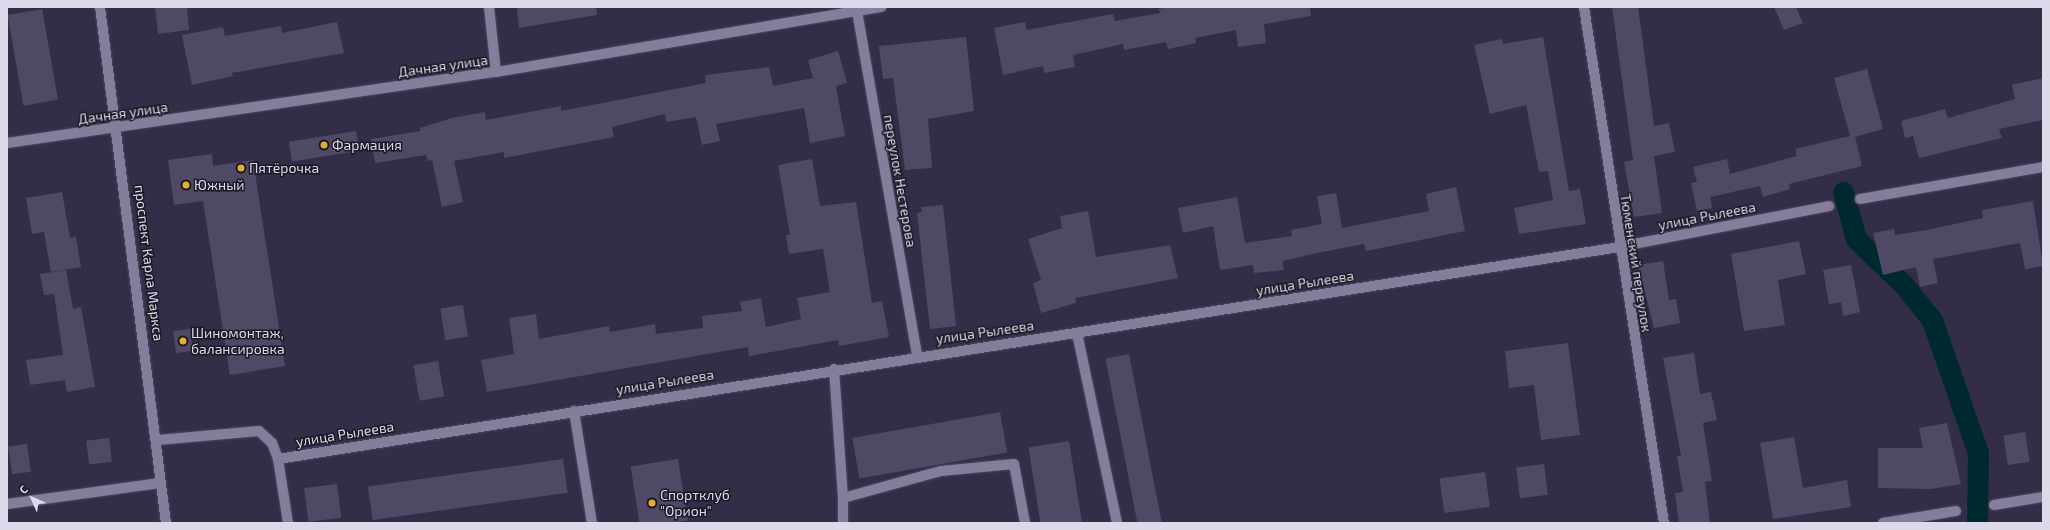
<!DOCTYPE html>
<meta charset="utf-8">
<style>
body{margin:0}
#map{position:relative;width:2050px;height:530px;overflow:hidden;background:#342d48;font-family:"Exo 2",sans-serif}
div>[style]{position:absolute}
.canal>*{height:21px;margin:-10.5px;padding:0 10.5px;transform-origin:10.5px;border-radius:10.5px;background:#00292d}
.building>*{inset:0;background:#504965;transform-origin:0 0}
.roads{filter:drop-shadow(0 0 1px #4e485f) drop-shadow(0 0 1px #4e485f)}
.minor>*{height:10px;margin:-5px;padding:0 5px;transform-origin:5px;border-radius:5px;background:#847d9c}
.dots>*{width:11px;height:11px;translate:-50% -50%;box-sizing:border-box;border:2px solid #1b1824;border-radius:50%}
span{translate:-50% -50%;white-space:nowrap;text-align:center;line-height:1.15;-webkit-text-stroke:3px #1b1824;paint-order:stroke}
.street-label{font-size:14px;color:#dcd9ea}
.poi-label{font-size:14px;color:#dcd9ea}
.left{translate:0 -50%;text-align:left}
.frame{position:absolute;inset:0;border:8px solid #dcd9ea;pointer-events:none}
.north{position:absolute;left:12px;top:478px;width:40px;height:40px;-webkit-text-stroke:3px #1b1824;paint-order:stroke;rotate:315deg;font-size:11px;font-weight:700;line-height:16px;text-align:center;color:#dcd9ea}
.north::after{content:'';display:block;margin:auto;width:14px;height:18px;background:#dcd9ea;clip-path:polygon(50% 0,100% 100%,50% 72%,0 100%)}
</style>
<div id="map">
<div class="canal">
<i style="left:1843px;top:192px;width:49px;rotate:74.5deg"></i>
<i style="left:1856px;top:239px;width:65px;rotate:43.8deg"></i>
<i style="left:1903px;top:284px;width:46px;rotate:51.1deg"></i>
<i style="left:1932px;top:320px;width:141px;rotate:70.9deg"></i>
<i style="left:1978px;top:453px;width:70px;rotate:90.8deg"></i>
</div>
<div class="building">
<i style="clip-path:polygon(155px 7px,187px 7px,189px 30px,158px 34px)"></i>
<i style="clip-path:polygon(517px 7px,596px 7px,597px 15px,519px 28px)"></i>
<i style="clip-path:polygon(1169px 7px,1310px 7px,1311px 16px,1264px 24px,1266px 43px,1238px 47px,1236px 30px,1195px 38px,1196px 43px,1168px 49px,1166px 42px,1124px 50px,1123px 44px,1073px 55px,1075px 67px,1044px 73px,1043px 66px,1003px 75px,994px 28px,1025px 22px,1027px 30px,1113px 14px,1115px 21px,1160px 13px,1159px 9px)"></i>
<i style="clip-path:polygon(1612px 7px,1638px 7px,1654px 126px,1669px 123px,1675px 152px,1654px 156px,1662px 213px,1634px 217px,1624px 162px,1633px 160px)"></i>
<i style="clip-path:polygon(1774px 7px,1796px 7px,1803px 23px,1784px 30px)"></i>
<i style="left:42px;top:9px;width:92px;height:35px;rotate:80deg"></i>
<i style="clip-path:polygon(337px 22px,344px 53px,232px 73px,233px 76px,192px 85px,182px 35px,223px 27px,225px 36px,281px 26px,282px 33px)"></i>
<i style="clip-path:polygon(966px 37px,974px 111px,928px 119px,932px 168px,905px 170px,893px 78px,883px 79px,879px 46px)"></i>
<i style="clip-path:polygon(1543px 37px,1569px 191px,1580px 189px,1586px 224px,1519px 234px,1514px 208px,1553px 200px,1548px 171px,1539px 172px,1526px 105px,1490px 114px,1474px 45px,1502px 39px,1503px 44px)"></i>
<i style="clip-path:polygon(838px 51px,847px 83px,836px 86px,845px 136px,810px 143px,804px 108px,716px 124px,720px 141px,702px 145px,696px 117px,666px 122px,665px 114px,612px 127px,614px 137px,504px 158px,504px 152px,454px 161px,463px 202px,442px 207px,432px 160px,428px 161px,426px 155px,375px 163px,371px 139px,421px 131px,420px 128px,452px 118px,485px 112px,486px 120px,561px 106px,561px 111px,706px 83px,705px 75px,769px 67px,773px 86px,813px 78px,808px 60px)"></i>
<i style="clip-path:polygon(1867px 69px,1883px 129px,1855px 137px,1862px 166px,1789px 184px,1790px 189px,1763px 197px,1760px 186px,1710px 197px,1712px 208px,1697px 211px,1691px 183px,1697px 182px,1693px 167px,1727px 159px,1730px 174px,1797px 156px,1795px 149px,1850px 136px,1834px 78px)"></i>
<i style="clip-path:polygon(2043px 78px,2043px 120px,1999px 129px,2002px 138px,1919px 158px,1913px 136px,1905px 138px,1901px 121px,1945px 109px,1948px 118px,2015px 99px,2012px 85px)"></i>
<i style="left:356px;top:131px;width:20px;height:68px;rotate:81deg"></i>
<i style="clip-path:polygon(212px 154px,213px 166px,253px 160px,285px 366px,230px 375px,203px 201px,174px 205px,168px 160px)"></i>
<i style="clip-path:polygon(812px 159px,820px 206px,856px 202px,872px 303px,882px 301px,889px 337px,839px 346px,838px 340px,749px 356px,748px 347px,487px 392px,481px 360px,514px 354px,509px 318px,536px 314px,539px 339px,609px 326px,610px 332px,655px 324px,656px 334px,703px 328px,702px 316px,742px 311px,740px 302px,761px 298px,766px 327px,801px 319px,797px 298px,830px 292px,823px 249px,789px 254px,786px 235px,790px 235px,778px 165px)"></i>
<i style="clip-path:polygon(1456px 187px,1465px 231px,1366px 251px,1364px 244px,1322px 252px,1282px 261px,1284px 270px,1254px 273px,1253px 265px,1220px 270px,1213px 226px,1183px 233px,1178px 208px,1237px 197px,1245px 243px,1292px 236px,1291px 230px,1322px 224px,1317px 196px,1336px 193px,1342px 228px,1429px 211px,1426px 194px)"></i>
<i style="clip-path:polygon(62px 192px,70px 238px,76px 237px,81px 267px,51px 272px,44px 232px,32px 234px,26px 198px)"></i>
<i style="clip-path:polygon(2033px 201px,2043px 266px,2025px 269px,2020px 243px,1933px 259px,1938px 283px,1920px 287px,1916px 267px,1883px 275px,1873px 233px,1894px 229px,1895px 235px,1927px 230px,1983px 218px,1982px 210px)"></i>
<i style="clip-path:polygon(943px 205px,956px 326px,930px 329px,917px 213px,922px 212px,921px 207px)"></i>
<i style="clip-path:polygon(1088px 211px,1096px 257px,1170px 245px,1178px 278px,1075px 298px,1076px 303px,1041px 313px,1033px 283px,1041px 280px,1028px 239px,1062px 228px,1060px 216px)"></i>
<i style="clip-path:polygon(1799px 241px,1806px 274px,1778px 280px,1785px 325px,1744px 331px,1731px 254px)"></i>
<i style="clip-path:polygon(1663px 261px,1669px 300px,1676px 299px,1680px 323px,1654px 328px,1638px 265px)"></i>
<i style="clip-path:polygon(1851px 265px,1860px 312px,1843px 316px,1841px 302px,1829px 304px,1823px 270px)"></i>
<i style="clip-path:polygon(66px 270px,73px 309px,81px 307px,95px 387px,67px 392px,65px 380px,30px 385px,26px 360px,63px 355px,54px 294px,44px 295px,40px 274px)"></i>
<i style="left:463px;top:305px;width:32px;height:23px;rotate:81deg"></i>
<i style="left:190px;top:329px;width:22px;height:17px;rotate:82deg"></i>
<i style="clip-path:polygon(1568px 343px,1580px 435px,1541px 440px,1534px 385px,1509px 388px,1505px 351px)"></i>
<i style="clip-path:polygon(1694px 353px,1700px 394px,1711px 392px,1717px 420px,1703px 423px,1712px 481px,1705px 482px,1710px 523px,1679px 523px,1675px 493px,1683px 492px,1677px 456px,1681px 456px,1663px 358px)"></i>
<i style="left:1129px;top:354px;width:172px;height:24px;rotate:79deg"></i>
<i style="left:438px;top:361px;width:36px;height:25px;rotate:80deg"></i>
<i style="left:1000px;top:412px;width:41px;height:150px;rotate:80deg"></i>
<i style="clip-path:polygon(1947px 423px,1961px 484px,1931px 489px,1878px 488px,1878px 448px,1923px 448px,1919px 428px)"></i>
<i style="left:2025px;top:432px;width:30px;height:22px;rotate:81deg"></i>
<i style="clip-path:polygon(1794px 437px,1803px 488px,1847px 480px,1851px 507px,1773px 519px,1760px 443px)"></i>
<i style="left:109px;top:438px;width:24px;height:23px;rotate:83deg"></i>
<i style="left:1069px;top:441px;width:83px;height:41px;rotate:81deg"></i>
<i style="left:27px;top:444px;width:28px;height:19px;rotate:82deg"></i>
<i style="left:563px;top:459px;width:34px;height:197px;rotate:82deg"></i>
<i style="left:678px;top:459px;width:62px;height:48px;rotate:81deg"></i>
<i style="left:1544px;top:464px;width:31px;height:28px;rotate:83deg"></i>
<i style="left:1485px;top:472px;width:35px;height:46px;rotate:82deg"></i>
<i style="left:337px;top:484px;width:34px;height:33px;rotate:83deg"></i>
</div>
<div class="roads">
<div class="minor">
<i style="left:100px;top:7px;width:520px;rotate:82.71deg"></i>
<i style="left:489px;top:7px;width:65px;rotate:83.9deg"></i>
<i style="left:1584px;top:7px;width:522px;rotate:81.19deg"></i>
<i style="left:857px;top:11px;width:350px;rotate:80.1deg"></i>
<i style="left:7px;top:143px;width:494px;rotate:-8.3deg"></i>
<i style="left:496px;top:72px;width:391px;rotate:-9.6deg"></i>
<i style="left:1860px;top:199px;width:186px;rotate:-9.9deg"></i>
<i style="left:1077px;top:333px;width:194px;rotate:78.1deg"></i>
<i style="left:834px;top:369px;width:129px;rotate:86deg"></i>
<i style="left:574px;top:411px;width:113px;rotate:80.9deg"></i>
<i style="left:158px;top:440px;width:101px;rotate:-5.1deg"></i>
<i style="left:259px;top:431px;width:18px;rotate:43deg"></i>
<i style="left:272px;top:443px;width:17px;rotate:69deg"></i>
<i style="left:278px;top:459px;width:1358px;rotate:-8.98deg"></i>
<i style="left:1619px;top:247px;width:214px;rotate:-11deg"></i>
<i style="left:278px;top:459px;width:65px;rotate:81.1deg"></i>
<i style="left:7px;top:504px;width:155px;rotate:-7.8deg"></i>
<i style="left:1994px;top:505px;width:50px;rotate:-9.3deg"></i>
<i style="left:843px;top:523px;width:25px;rotate:-90deg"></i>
<i style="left:843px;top:498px;width:102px;rotate:-15.4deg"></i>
<i style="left:941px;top:471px;width:73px;rotate:-5.5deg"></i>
<i style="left:1014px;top:464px;width:60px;rotate:79.4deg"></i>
<i style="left:1883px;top:523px;width:74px;rotate:-9.3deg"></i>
</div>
</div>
<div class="dots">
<i style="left:324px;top:145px;background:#e1af34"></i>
<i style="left:241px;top:168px;background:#e1af34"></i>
<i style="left:186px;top:185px;background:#e1af34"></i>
<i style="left:183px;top:341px;background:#e1af34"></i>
<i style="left:652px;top:503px;background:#e1af34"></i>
</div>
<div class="street-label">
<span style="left:443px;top:66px;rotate:-8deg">Дачная улица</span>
<span style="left:123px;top:113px;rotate:-8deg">Дачная улица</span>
<span style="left:900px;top:181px;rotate:80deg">переулок Нестерова</span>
<span style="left:1707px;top:216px;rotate:-11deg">улица Рылеева</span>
<span style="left:149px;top:263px;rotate:83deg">проспект Карла Маркса</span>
<span style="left:1636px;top:263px;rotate:81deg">Тюменский переулок</span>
<span style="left:1305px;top:283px;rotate:-9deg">улица Рылеева</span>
<span style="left:985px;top:332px;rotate:-8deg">улица Рылеева</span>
<span style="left:665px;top:382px;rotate:-9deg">улица Рылеева</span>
<span style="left:345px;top:434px;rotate:-9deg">улица Рылеева</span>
</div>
<div class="poi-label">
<span class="left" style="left:332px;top:145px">Фармация</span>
<span class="left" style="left:249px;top:168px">Пятёрочка</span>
<span class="left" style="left:194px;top:185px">Южный</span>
<span class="left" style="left:191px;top:341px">Шиномонтаж,<br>балансировка</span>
<span class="left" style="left:660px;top:503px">Спортклуб<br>"Орион"</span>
</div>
<div class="frame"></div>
<div class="north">С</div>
</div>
